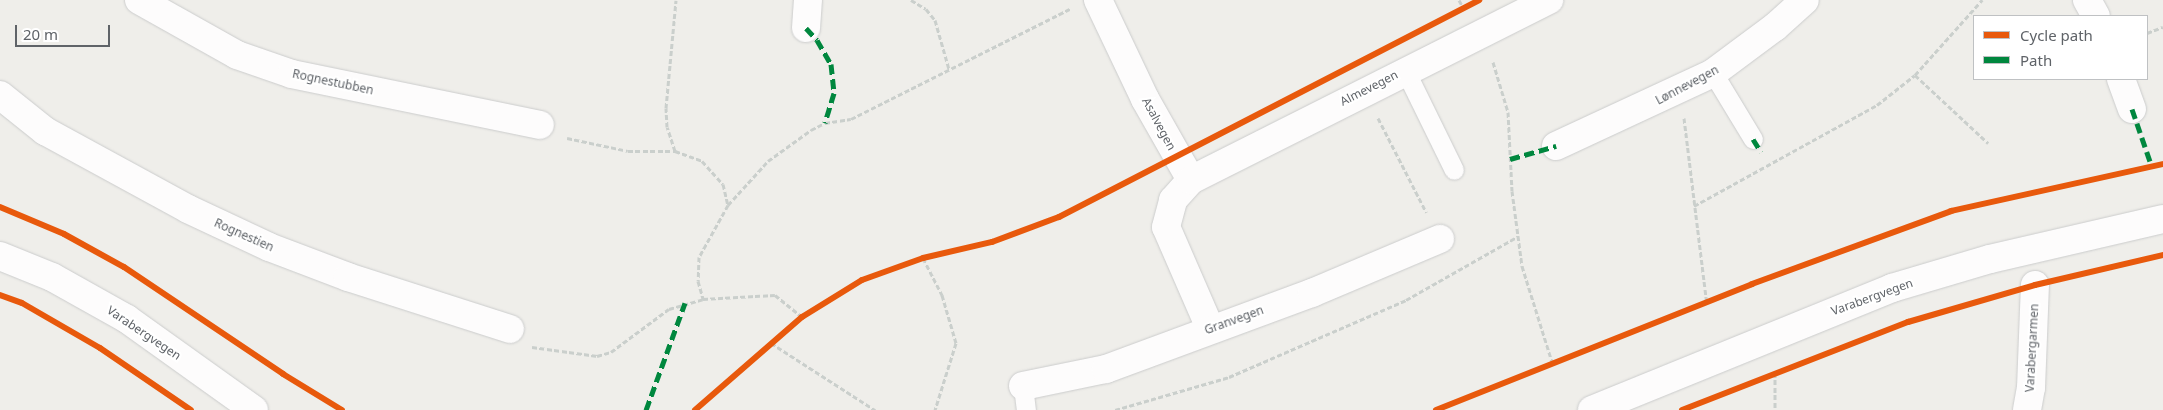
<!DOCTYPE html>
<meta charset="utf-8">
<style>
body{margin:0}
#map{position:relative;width:2163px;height:410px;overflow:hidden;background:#efeeea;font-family:"Noto Sans",sans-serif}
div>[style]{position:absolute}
.path>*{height:3px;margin-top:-1.5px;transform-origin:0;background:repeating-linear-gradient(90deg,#cacfcc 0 5px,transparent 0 7.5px)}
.roads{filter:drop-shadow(0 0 1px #cbcccc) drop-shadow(0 0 1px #cbcccc)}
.service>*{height:19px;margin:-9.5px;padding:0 9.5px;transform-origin:9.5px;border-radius:9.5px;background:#fdfcfc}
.minor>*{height:28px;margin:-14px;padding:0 14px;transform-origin:14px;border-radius:14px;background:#fdfcfc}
.quiet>*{height:5px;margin-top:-2.5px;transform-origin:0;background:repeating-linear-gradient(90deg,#00873e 0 10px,transparent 0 15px)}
.cycleway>*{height:6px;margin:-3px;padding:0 3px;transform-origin:3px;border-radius:3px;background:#e8590c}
span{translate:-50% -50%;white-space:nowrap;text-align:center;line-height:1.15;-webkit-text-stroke:4.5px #fff;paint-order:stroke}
.street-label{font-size:12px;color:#5f6368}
.legend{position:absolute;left:1973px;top:15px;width:175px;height:65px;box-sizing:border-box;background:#fff;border:1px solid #bfc1c3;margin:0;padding:6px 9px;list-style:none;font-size:15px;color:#5f6368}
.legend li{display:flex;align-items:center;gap:10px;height:25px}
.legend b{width:25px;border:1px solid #bfc1c3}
.scale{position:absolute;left:15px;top:25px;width:95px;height:22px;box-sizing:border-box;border:2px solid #5f6368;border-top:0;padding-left:6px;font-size:15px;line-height:18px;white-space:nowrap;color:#5f6368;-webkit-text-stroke:4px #fff;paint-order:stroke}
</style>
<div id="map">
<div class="path">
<i style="left:911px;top:0;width:17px;rotate:31deg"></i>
<i style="left:926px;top:9px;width:14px;rotate:51deg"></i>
<i style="left:935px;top:20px;width:51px;rotate:74.1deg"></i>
<i style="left:1459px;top:0;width:10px;rotate:61deg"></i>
<i style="left:2147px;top:33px;width:17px;rotate:-21deg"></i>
<i style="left:1493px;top:62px;width:52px;rotate:73.3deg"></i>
<i style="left:1508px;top:112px;width:79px;rotate:87.1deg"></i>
<i style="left:1512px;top:191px;width:76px;rotate:82.4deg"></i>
<i style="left:1522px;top:266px;width:101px;rotate:72.6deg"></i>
<i style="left:1915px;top:75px;width:100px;rotate:43deg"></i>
<i style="left:1378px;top:118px;width:106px;rotate:62.9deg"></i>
<i style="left:1684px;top:118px;width:187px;rotate:83deg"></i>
<i style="left:567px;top:138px;width:62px;rotate:12deg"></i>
<i style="left:628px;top:151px;width:47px"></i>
<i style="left:675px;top:151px;width:29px;rotate:20deg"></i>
<i style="left:702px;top:161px;width:31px;rotate:48deg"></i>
<i style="left:723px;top:184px;width:22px;rotate:77deg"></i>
<i style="left:728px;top:205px;width:60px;rotate:119.1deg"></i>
<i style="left:699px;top:257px;width:24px;rotate:92deg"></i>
<i style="left:698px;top:281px;width:19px;rotate:74deg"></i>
<i style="left:703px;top:299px;width:72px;rotate:-3.2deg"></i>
<i style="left:775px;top:295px;width:35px;rotate:39deg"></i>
<i style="left:675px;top:151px;width:25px;rotate:-108deg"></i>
<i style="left:667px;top:127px;width:19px;rotate:-93deg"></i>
<i style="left:666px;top:108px;width:108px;rotate:-84.7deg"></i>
<i style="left:728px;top:205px;width:59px;rotate:-47.7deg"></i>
<i style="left:768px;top:161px;width:53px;rotate:-35.8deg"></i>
<i style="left:811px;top:130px;width:16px;rotate:-27deg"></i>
<i style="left:825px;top:123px;width:26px;rotate:-9deg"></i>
<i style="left:851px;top:119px;width:245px;rotate:-26.7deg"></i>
<i style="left:1694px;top:206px;width:209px;rotate:-28.9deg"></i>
<i style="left:1877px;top:105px;width:48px;rotate:-38.3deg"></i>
<i style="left:1915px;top:75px;width:101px;rotate:-48.2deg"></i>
<i style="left:923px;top:258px;width:42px;rotate:62.8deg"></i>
<i style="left:942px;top:295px;width:50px;rotate:73.7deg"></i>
<i style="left:956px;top:343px;width:70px;rotate:107.4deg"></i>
<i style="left:771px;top:343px;width:124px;rotate:32.8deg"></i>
<i style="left:532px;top:347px;width:66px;rotate:7.9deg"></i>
<i style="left:597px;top:356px;width:15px;rotate:-16deg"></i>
<i style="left:611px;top:352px;width:72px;rotate:-36.6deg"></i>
<i style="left:669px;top:309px;width:35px;rotate:-16deg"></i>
<i style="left:1775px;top:372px;width:38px;rotate:90deg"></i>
<i style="left:1115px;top:410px;width:119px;rotate:-16.1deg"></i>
<i style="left:1229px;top:377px;width:193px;rotate:-23.5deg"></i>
<i style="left:1406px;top:300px;width:128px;rotate:-29.6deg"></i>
</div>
<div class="roads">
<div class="service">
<i style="left:1405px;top:70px;width:111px;rotate:63.9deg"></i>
<i style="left:1713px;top:73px;width:77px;rotate:58.8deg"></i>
<i style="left:1023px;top:386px;width:24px;rotate:83deg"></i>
</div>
<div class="minor">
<i style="left:139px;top:0;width:112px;rotate:29.3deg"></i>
<i style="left:237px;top:55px;width:58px;rotate:19.1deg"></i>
<i style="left:292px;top:74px;width:253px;rotate:11.6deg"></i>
<i style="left:1098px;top:0;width:110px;rotate:64.6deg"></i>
<i style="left:1145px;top:99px;width:93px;rotate:60.4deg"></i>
<i style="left:2087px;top:0;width:18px;rotate:61deg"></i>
<i style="left:806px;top:28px;width:28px;rotate:-86deg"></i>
<i style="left:2121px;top:79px;width:32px;rotate:70deg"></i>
<i style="left:0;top:95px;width:58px;rotate:38.7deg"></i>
<i style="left:45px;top:131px;width:163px;rotate:28.6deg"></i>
<i style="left:188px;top:209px;width:89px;rotate:25.1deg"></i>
<i style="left:269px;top:247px;width:85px;rotate:20.8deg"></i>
<i style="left:348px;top:277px;width:170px;rotate:17.8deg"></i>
<i style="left:1556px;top:146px;width:173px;rotate:-24.9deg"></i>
<i style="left:1713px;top:73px;width:77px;rotate:-36.6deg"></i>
<i style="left:1775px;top:27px;width:40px;rotate:-42deg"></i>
<i style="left:0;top:256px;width:56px;rotate:22deg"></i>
<i style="left:52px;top:277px;width:86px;rotate:29.2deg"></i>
<i style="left:127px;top:319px;width:156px;rotate:35.6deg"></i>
<i style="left:1210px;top:328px;width:110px;rotate:-113.5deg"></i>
<i style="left:1166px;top:227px;width:28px;rotate:-75deg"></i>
<i style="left:1173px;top:200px;width:27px;rotate:-48deg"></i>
<i style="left:1191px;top:180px;width:401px;rotate:-26.7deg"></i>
<i style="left:1023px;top:386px;width:85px;rotate:-11.6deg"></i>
<i style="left:1106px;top:369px;width:220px;rotate:-20.3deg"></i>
<i style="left:1312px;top:293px;width:139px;rotate:-22.9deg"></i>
<i style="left:1592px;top:410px;width:324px;rotate:-22.1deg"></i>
<i style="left:1892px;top:288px;width:102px;rotate:-16.5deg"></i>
<i style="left:1990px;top:259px;width:178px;rotate:-13deg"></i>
<i style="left:2027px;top:410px;width:22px;rotate:-80deg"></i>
<i style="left:2031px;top:388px;width:103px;rotate:-87.8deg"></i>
</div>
</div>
<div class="quiet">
<i style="left:806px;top:28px;width:16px;rotate:47deg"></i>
<i style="left:817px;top:40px;width:28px;rotate:60deg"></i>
<i style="left:831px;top:64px;width:29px;rotate:84deg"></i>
<i style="left:834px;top:93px;width:31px;rotate:107deg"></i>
<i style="left:2132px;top:109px;width:61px;rotate:71deg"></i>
<i style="left:1753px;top:139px;width:15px;rotate:58deg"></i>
<i style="left:1510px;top:159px;width:48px;rotate:-15.8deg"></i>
<i style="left:646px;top:410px;width:114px;rotate:-70deg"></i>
</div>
<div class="cycleway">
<i style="left:0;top:207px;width:69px;rotate:22.9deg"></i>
<i style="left:64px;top:234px;width:68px;rotate:28.8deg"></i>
<i style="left:124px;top:267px;width:192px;rotate:33.9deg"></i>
<i style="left:283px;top:374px;width:69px;rotate:31.4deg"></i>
<i style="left:0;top:295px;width:23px;rotate:20deg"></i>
<i style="left:22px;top:303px;width:90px;rotate:30deg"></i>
<i style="left:100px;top:348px;width:110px;rotate:34.3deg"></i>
<i style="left:695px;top:410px;width:142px;rotate:-41deg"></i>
<i style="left:802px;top:317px;width:70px;rotate:-31.7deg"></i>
<i style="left:862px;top:280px;width:65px;rotate:-19.8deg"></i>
<i style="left:923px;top:258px;width:71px;rotate:-13.1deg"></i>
<i style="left:992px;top:242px;width:72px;rotate:-20.5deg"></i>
<i style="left:1059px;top:217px;width:473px;rotate:-27.3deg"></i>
<i style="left:1436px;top:410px;width:340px;rotate:-21.7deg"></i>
<i style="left:1752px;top:284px;width:212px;rotate:-20.1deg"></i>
<i style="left:1951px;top:211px;width:217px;rotate:-12.5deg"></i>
<i style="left:1682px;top:410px;width:243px;rotate:-21.3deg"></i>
<i style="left:1908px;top:322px;width:132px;rotate:-16.2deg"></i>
<i style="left:2035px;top:285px;width:131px;rotate:-13.2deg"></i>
</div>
<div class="street-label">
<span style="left:333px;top:82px;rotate:12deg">Rognestubben</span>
<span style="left:1687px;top:85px;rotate:-28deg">Lønnevegen</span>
<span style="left:1369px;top:88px;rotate:-27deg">Almevegen</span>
<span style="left:1159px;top:124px;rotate:62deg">Asalvegen</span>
<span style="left:244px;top:235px;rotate:24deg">Rognestien</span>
<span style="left:1872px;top:297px;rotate:-20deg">Varabergvegen</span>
<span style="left:1234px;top:320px;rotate:-20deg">Granvegen</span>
<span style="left:144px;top:333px;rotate:34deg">Varabergvegen</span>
<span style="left:2032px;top:348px;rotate:-87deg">Varabergarmen</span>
</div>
<ul class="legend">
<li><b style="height:6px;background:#e8590c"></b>Cycle path</li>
<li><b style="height:6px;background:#00873e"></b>Path</li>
</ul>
<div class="scale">20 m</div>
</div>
